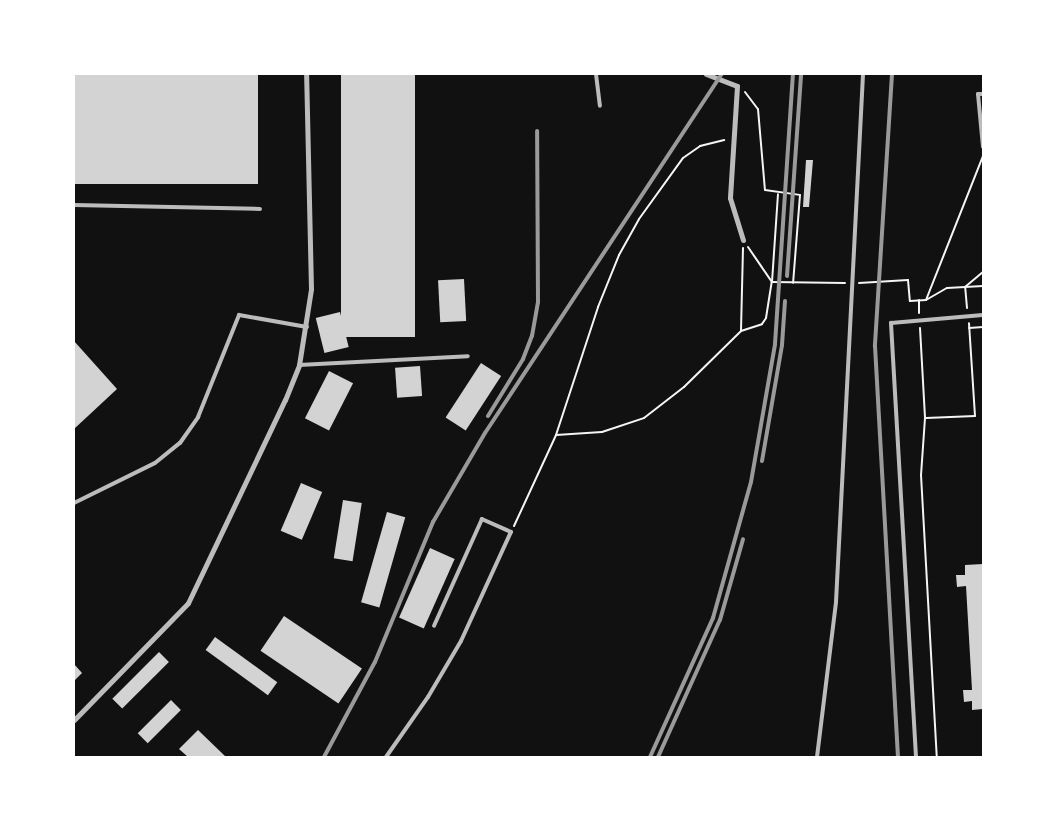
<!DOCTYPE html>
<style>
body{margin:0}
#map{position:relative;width:1057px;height:831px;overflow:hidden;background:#111;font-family:Inter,sans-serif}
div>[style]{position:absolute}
.building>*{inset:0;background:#d3d3d3;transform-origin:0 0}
.path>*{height:2px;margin:-1px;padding:0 1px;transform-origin:1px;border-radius:1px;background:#f5f5f5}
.service>*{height:4px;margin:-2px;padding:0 2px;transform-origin:2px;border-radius:2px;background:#bcbcbc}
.minor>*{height:5px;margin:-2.5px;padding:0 2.5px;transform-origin:2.5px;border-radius:2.5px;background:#bcbcbc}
.rail>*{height:4px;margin:-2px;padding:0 2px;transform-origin:2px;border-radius:2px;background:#9a9a9a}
span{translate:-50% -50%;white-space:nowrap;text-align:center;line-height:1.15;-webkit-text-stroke:5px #fff;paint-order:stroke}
.frame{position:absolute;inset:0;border:75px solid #fff;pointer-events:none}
</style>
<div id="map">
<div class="building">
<i style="left:74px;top:74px;width:184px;height:110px"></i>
<i style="left:341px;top:74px;width:74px;height:263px"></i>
<i style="clip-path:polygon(806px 160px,813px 160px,809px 207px,803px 207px)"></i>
<i style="left:464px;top:279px;width:42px;height:26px;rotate:87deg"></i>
<i style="left:340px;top:312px;width:36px;height:25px;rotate:76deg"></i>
<i style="clip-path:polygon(74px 341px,117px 389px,74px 429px)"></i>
<i style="left:481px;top:363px;width:24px;height:65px;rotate:33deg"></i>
<i style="left:420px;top:366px;width:30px;height:25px;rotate:86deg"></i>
<i style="left:329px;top:371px;width:27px;height:53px;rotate:27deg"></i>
<i style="left:301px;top:483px;width:23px;height:52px;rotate:23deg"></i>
<i style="left:343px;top:500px;width:19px;height:59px;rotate:9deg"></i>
<i style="left:387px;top:512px;width:19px;height:94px;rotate:16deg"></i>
<i style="left:430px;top:548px;width:27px;height:76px;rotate:24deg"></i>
<i style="clip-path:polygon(983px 564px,983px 709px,972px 710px,972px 701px,964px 702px,963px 690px,972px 690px,966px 586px,957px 587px,956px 575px,965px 575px,965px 565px)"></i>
<i style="left:284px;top:616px;width:94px;height:42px;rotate:34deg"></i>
<i style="left:215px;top:637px;width:77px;height:16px;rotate:36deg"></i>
<i style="left:159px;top:652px;width:14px;height:66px;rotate:45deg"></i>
<i style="clip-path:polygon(74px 664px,82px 673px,74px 681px)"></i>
<i style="left:171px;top:700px;width:14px;height:47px;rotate:45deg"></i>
<i style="clip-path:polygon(198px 730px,226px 757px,188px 757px,179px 749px)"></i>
</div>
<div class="path">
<i style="left:745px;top:92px;width:21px;rotate:53deg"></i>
<i style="left:758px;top:109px;width:81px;rotate:85.1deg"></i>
<i style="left:765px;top:190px;width:35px;rotate:8deg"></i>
<i style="left:800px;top:195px;width:88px;rotate:94.5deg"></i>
<i style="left:748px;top:247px;width:42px;rotate:55.6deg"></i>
<i style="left:772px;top:282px;width:73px;rotate:0.8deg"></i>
<i style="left:859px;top:283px;width:49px;rotate:-3.5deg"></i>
<i style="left:908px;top:280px;width:21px;rotate:85deg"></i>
<i style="left:910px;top:301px;width:16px;rotate:-4deg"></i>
<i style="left:926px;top:300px;width:24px;rotate:-30deg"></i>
<i style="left:947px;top:288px;width:36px;rotate:-3deg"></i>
<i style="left:919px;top:300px;width:13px;rotate:90deg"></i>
<i style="left:926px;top:300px;width:155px;rotate:-68.4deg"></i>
<i style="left:967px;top:308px;width:21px;rotate:-95deg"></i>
<i style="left:965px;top:287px;width:23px;rotate:-40deg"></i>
<i style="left:920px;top:328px;width:90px;rotate:86.8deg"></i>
<i style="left:925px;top:418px;width:57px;rotate:94deg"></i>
<i style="left:921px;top:475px;width:282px;rotate:86.8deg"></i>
<i style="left:969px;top:328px;width:14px;rotate:-4deg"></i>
<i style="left:741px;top:330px;width:82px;rotate:-88.6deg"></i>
<i style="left:926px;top:418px;width:49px;rotate:-2.3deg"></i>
<i style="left:975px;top:416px;width:93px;rotate:-93.7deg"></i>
<i style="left:556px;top:435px;width:46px;rotate:-3.7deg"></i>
<i style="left:602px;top:432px;width:44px;rotate:-18.4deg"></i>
<i style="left:644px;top:418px;width:51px;rotate:-37.8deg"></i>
<i style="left:684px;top:387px;width:80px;rotate:-44.5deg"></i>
<i style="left:741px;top:331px;width:22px;rotate:-18deg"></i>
<i style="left:762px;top:324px;width:7px;rotate:-56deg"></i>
<i style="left:766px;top:318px;width:36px;rotate:-81deg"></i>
<i style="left:772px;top:282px;width:88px;rotate:-86.1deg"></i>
<i style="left:514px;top:526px;width:100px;rotate:-65.2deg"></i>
<i style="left:556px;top:435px;width:135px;rotate:-71.8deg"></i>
<i style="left:598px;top:307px;width:56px;rotate:-68deg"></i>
<i style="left:619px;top:255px;width:41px;rotate:-60.9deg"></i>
<i style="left:639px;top:219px;width:75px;rotate:-54.2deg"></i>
<i style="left:683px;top:158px;width:21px;rotate:-35deg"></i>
<i style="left:700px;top:146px;width:25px;rotate:-14deg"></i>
</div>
<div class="service">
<i style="left:596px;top:74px;width:32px;rotate:83deg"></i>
<i style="left:983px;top:94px;width:5px;rotate:180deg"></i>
<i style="left:978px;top:94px;width:53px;rotate:84.6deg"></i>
<i style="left:74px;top:205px;width:186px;rotate:1.2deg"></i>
<i style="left:299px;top:365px;width:169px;rotate:-3deg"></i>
<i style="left:74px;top:503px;width:90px;rotate:-26.3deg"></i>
<i style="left:155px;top:463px;width:32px;rotate:-39deg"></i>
<i style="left:180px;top:443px;width:32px;rotate:-55deg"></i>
<i style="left:198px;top:417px;width:110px;rotate:-68.1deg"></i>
<i style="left:239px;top:315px;width:69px;rotate:10deg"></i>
<i style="left:386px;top:757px;width:73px;rotate:-55deg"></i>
<i style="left:428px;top:697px;width:65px;rotate:-59.5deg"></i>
<i style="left:461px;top:641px;width:120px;rotate:-65.4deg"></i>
<i style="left:511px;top:532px;width:32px;rotate:-156deg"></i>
<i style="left:482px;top:519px;width:117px;rotate:114.2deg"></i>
<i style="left:817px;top:757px;width:156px;rotate:-83deg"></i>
<i style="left:836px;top:602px;width:529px;rotate:-87.07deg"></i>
<i style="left:916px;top:757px;width:435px;rotate:-93.3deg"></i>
<i style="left:891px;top:323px;width:92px;rotate:-5deg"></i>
</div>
<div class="minor">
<i style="left:706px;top:74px;width:33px;rotate:21deg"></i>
<i style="left:737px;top:86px;width:112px;rotate:93.6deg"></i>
<i style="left:730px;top:198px;width:44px;rotate:72.8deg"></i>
<i style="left:74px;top:720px;width:163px;rotate:-45.7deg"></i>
<i style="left:188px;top:603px;width:225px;rotate:-64.5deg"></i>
<i style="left:285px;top:400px;width:38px;rotate:-68deg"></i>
<i style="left:299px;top:365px;width:77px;rotate:-81deg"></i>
<i style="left:311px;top:289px;width:215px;rotate:-91.3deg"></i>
</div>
<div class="rail">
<i style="left:892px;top:74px;width:273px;rotate:93.6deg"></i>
<i style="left:875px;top:346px;width:412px;rotate:86.8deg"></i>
<i style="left:787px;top:276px;width:202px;rotate:-86deg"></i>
<i style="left:488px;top:416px;width:67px;rotate:-58.4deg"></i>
<i style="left:523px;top:359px;width:25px;rotate:-69deg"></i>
<i style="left:532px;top:336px;width:35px;rotate:-80deg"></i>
<i style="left:538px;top:302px;width:171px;rotate:-90.3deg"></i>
<i style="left:762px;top:461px;width:118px;rotate:-80.2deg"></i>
<i style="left:782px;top:345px;width:44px;rotate:-86.1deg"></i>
<i style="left:324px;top:757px;width:108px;rotate:-61.8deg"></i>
<i style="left:375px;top:662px;width:152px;rotate:-67.5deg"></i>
<i style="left:433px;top:522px;width:103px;rotate:-59.7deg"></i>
<i style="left:485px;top:433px;width:430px;rotate:-56.6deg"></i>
<i style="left:650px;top:757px;width:153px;rotate:-65.6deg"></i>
<i style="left:713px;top:618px;width:141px;rotate:-74.4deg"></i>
<i style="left:751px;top:482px;width:140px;rotate:-80.1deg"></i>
<i style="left:775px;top:344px;width:271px;rotate:-86.2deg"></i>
<i style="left:658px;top:757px;width:150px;rotate:-65.7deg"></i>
<i style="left:720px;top:620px;width:84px;rotate:-74.1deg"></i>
</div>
<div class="frame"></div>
</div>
